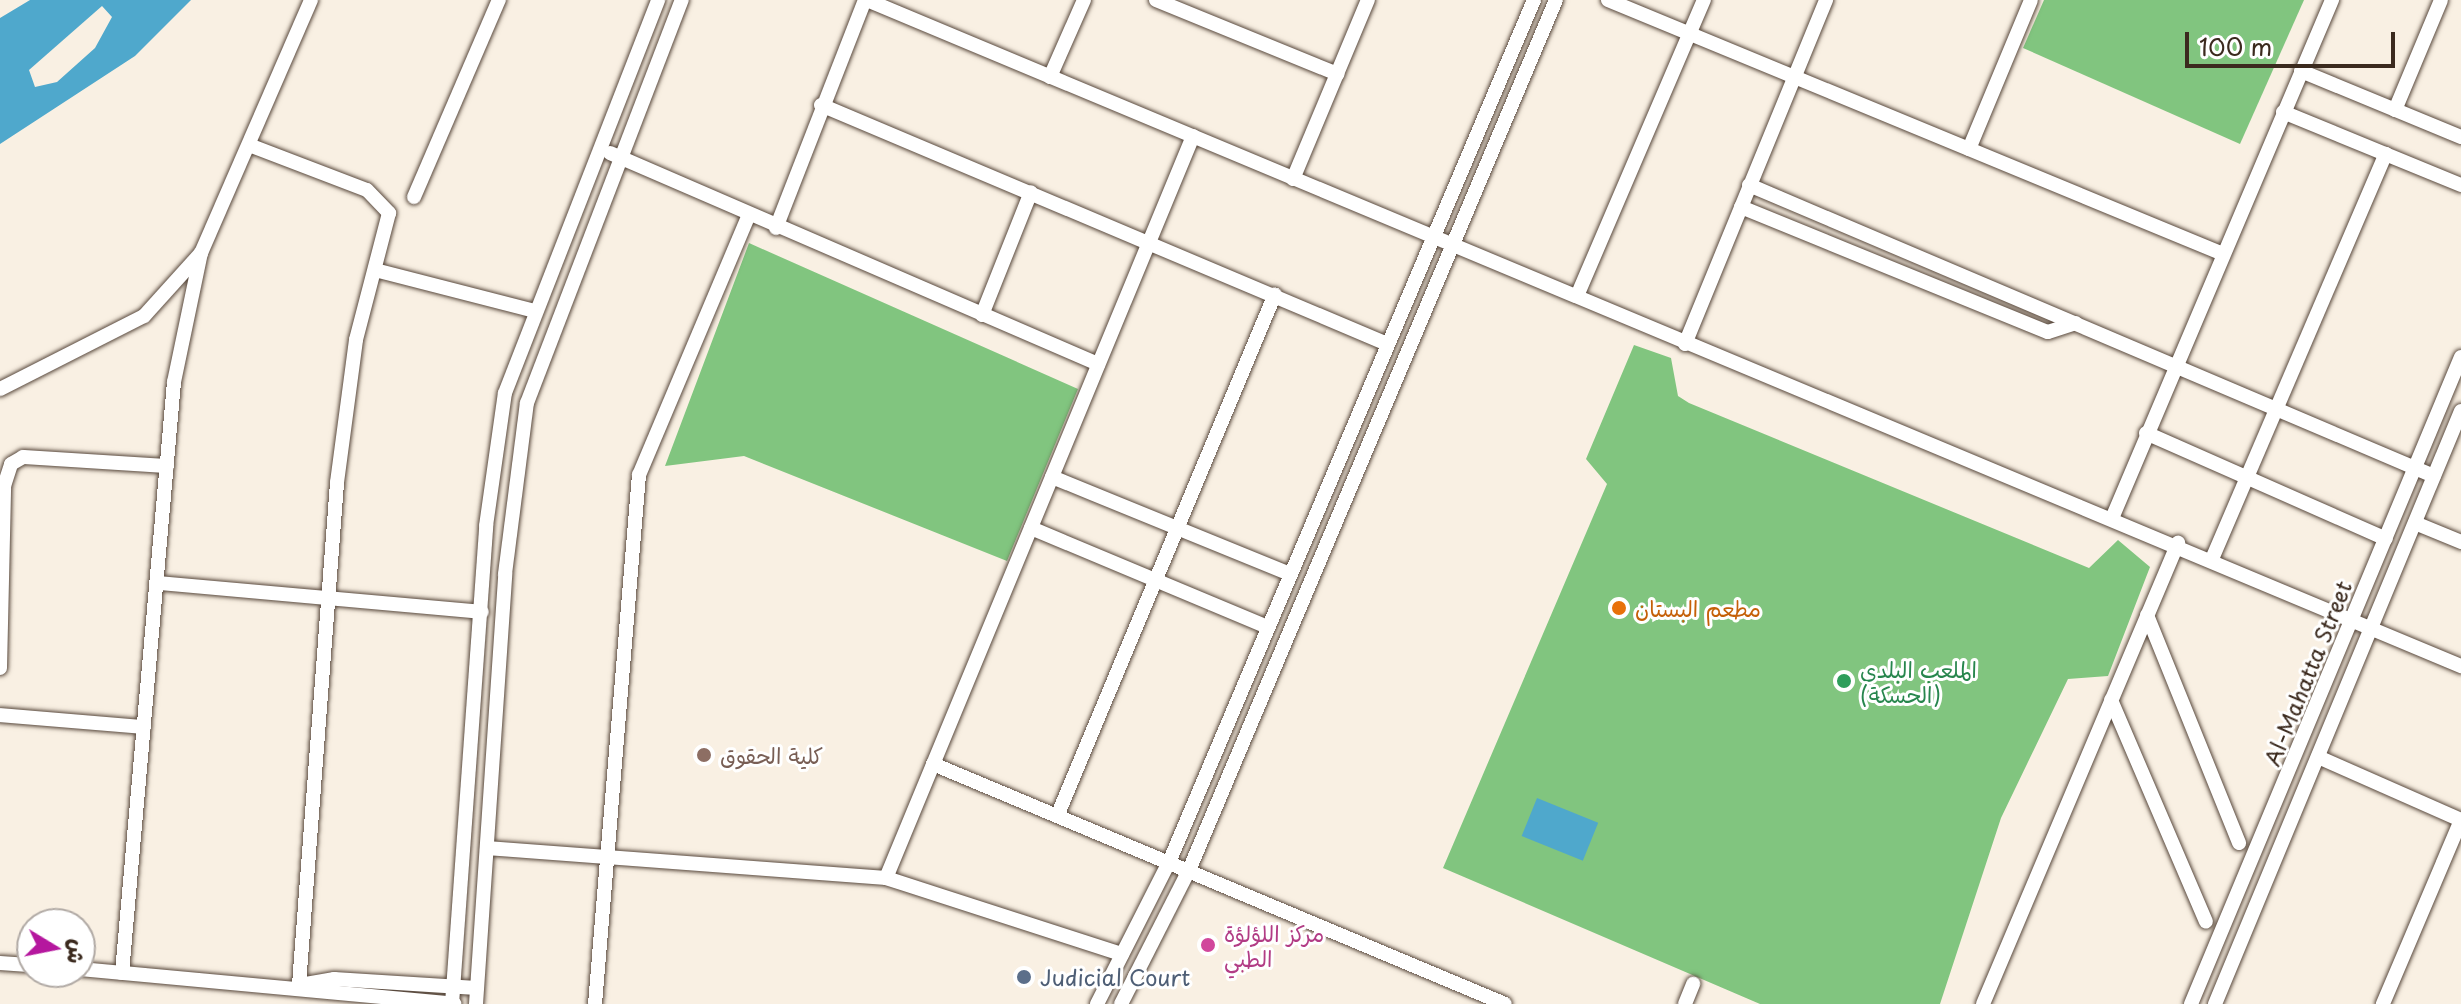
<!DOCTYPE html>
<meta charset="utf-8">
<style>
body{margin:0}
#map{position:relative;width:2461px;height:1004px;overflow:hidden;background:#f9f0e3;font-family:"Playpen Sans","Playpen Sans Arabic",sans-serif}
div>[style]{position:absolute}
.green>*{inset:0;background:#81c57f}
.water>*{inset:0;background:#4fa8cc;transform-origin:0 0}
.roads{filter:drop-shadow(0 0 2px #58483c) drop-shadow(0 0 2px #58483c)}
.minor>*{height:14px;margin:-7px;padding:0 7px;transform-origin:7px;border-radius:7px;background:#fff}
.dots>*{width:22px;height:22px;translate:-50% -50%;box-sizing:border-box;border:4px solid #fff;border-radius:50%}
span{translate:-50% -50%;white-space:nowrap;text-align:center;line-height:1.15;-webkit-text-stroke:6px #fff;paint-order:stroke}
.food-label{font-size:22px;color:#c56008}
.left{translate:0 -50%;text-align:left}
.leisure-label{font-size:22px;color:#27864d}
.street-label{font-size:22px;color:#3b2a1e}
.education-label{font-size:22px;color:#785e54}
.hotel-label{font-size:22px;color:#b23c85}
.service-label{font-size:22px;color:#4e5e75}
.north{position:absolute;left:16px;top:908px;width:80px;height:80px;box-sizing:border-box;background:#fff;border:2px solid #b1aaa5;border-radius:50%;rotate:100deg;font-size:22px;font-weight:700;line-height:32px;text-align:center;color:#3b2a1e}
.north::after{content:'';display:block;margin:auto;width:28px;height:36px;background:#b5179e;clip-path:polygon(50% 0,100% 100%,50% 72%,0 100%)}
.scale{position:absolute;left:2185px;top:32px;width:210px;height:36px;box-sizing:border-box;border:4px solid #3b2a1e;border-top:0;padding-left:10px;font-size:24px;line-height:28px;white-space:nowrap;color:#3b2a1e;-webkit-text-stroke:6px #fff;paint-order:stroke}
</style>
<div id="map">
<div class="green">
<i style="clip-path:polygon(2044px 0,2304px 0,2240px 144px,2023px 48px)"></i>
<i style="clip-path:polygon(749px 243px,1078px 389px,1007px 561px,744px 456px,665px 466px)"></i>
<i style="clip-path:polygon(1634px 345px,1671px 358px,1678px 396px,1689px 403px,2089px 568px,2118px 540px,2150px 567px,2108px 676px,2068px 679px,2001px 818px,1940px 1004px,1760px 1004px,1443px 868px,1607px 484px,1586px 459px)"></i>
</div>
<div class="water">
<i style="clip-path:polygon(evenodd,30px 0,191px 0,135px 56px,0 144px,0 18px,30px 0,102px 6px,112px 17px,95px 48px,57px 82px,35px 87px,29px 70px,102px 6px)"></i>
<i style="left:1537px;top:798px;width:66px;height:41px;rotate:22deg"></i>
</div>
<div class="roads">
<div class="minor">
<i style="left:867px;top:0;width:1728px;rotate:22.68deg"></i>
<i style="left:1156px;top:0;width:196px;rotate:22.2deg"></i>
<i style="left:1608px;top:0;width:665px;rotate:22.44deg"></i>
<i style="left:2301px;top:71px;width:173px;rotate:22.4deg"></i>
<i style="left:1050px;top:77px;width:84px;rotate:-66.2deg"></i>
<i style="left:821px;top:105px;width:612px;rotate:22.88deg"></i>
<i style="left:2395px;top:110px;width:119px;rotate:-67.3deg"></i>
<i style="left:2283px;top:112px;width:192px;rotate:22.3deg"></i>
<i style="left:249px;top:145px;width:126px;rotate:20.9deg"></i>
<i style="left:367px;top:190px;width:32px;rotate:46deg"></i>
<i style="left:389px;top:213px;width:131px;rotate:104.6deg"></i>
<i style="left:356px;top:340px;width:144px;rotate:97.6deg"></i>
<i style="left:337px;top:483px;width:503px;rotate:94.33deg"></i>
<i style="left:1969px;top:149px;width:161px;rotate:-67.4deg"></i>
<i style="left:610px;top:153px;width:532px;rotate:23.38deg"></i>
<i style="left:1293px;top:179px;width:194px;rotate:-67.3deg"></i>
<i style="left:1749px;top:185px;width:744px;rotate:23.02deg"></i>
<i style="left:414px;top:197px;width:215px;rotate:-66.7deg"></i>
<i style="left:1741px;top:207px;width:331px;rotate:22.2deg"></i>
<i style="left:2048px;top:332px;width:29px;rotate:-18deg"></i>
<i style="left:776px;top:228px;width:245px;rotate:-68.7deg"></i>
<i style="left:375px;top:270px;width:165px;rotate:14.4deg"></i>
<i style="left:1577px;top:296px;width:322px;rotate:-66.8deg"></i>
<i style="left:982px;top:315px;width:132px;rotate:-68.3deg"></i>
<i style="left:1685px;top:344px;width:372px;rotate:-67.7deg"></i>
<i style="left:0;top:389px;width:161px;rotate:-26.9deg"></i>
<i style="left:144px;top:316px;width:85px;rotate:-47.9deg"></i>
<i style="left:201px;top:253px;width:276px;rotate:-66.5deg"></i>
<i style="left:2146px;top:433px;width:262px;rotate:23.8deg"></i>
<i style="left:1052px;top:477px;width:257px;rotate:22.2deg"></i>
<i style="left:2113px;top:516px;width:561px;rotate:-67deg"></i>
<i style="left:2415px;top:523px;width:50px;rotate:22.4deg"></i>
<i style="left:1031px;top:528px;width:257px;rotate:22.7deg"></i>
<i style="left:2212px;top:559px;width:441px;rotate:-66.8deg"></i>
<i style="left:159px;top:583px;width:324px;rotate:5.1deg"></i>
<i style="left:2147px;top:615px;width:246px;rotate:68deg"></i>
<i style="left:0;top:668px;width:182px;rotate:-88.7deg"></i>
<i style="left:4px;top:486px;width:23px;rotate:-72deg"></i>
<i style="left:11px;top:464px;width:14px;rotate:-30deg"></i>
<i style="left:23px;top:457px;width:144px;rotate:3.6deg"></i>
<i style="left:2111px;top:700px;width:241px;rotate:66.8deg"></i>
<i style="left:0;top:715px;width:144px;rotate:4.8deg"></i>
<i style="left:2318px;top:757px;width:156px;rotate:23.8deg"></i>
<i style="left:2461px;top:820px;width:200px;rotate:113deg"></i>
<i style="left:933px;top:764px;width:620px;rotate:22.76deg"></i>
<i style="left:1058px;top:814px;width:563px;rotate:-67.35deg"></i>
<i style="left:487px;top:848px;width:400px;rotate:4.3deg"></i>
<i style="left:886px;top:878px;width:248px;rotate:17.9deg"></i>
<i style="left:886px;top:878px;width:803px;rotate:-67.52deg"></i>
<i style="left:0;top:963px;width:32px;rotate:4deg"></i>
<i style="left:80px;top:969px;width:376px;rotate:5.3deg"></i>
<i style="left:122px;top:973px;width:593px;rotate:-84.97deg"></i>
<i style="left:174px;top:382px;width:132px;rotate:-78.2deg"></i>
<i style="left:300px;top:985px;width:35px;rotate:-10deg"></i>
<i style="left:334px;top:979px;width:143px;rotate:3.6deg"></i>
<i style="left:452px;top:1004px;width:479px;rotate:-85.9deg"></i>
<i style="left:486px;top:526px;width:134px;rotate:-81.9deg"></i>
<i style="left:505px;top:393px;width:422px;rotate:-68.7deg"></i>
<i style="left:476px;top:1004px;width:431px;rotate:-86.1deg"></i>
<i style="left:505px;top:574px;width:172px;rotate:-82.7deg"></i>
<i style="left:527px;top:403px;width:432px;rotate:-69deg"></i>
<i style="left:595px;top:1004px;width:531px;rotate:-85.25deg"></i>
<i style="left:639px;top:475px;width:282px;rotate:-67.1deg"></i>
<i style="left:1097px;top:1004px;width:161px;rotate:-63.1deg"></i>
<i style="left:1170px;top:860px;width:934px;rotate:-67.06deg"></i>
<i style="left:1121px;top:1004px;width:153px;rotate:-63.1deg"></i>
<i style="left:1190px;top:868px;width:942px;rotate:-67.14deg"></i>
<i style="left:1685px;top:1004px;width:22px;rotate:-68deg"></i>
<i style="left:1983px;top:1004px;width:501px;rotate:-67.07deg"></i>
<i style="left:2191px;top:1004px;width:701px;rotate:-67.35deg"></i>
<i style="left:2215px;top:1004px;width:642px;rotate:-67.47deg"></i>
</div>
</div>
<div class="dots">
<i style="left:1619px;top:608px;background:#e8710a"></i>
<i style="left:1844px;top:681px;background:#2e9e5b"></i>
<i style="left:704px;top:755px;background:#8d6e63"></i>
<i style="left:1208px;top:945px;background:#d1479c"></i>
<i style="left:1024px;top:977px;background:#5c6f8a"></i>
</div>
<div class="food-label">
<span class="left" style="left:1635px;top:608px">مطعم البستان</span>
</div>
<div class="leisure-label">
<span class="left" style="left:1860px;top:681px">الملعب البلدي<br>(الحسكة)</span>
</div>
<div class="street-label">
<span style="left:2307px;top:673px;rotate:-68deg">Al-Mahatta Street</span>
</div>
<div class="education-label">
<span class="left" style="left:720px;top:755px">كلية الحقوق</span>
</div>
<div class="hotel-label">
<span class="left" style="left:1224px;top:945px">مركز اللؤلؤة<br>الطبي</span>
</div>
<div class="service-label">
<span class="left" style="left:1040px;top:977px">Judicial Court</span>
</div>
<div class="north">ش</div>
<div class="scale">100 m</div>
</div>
